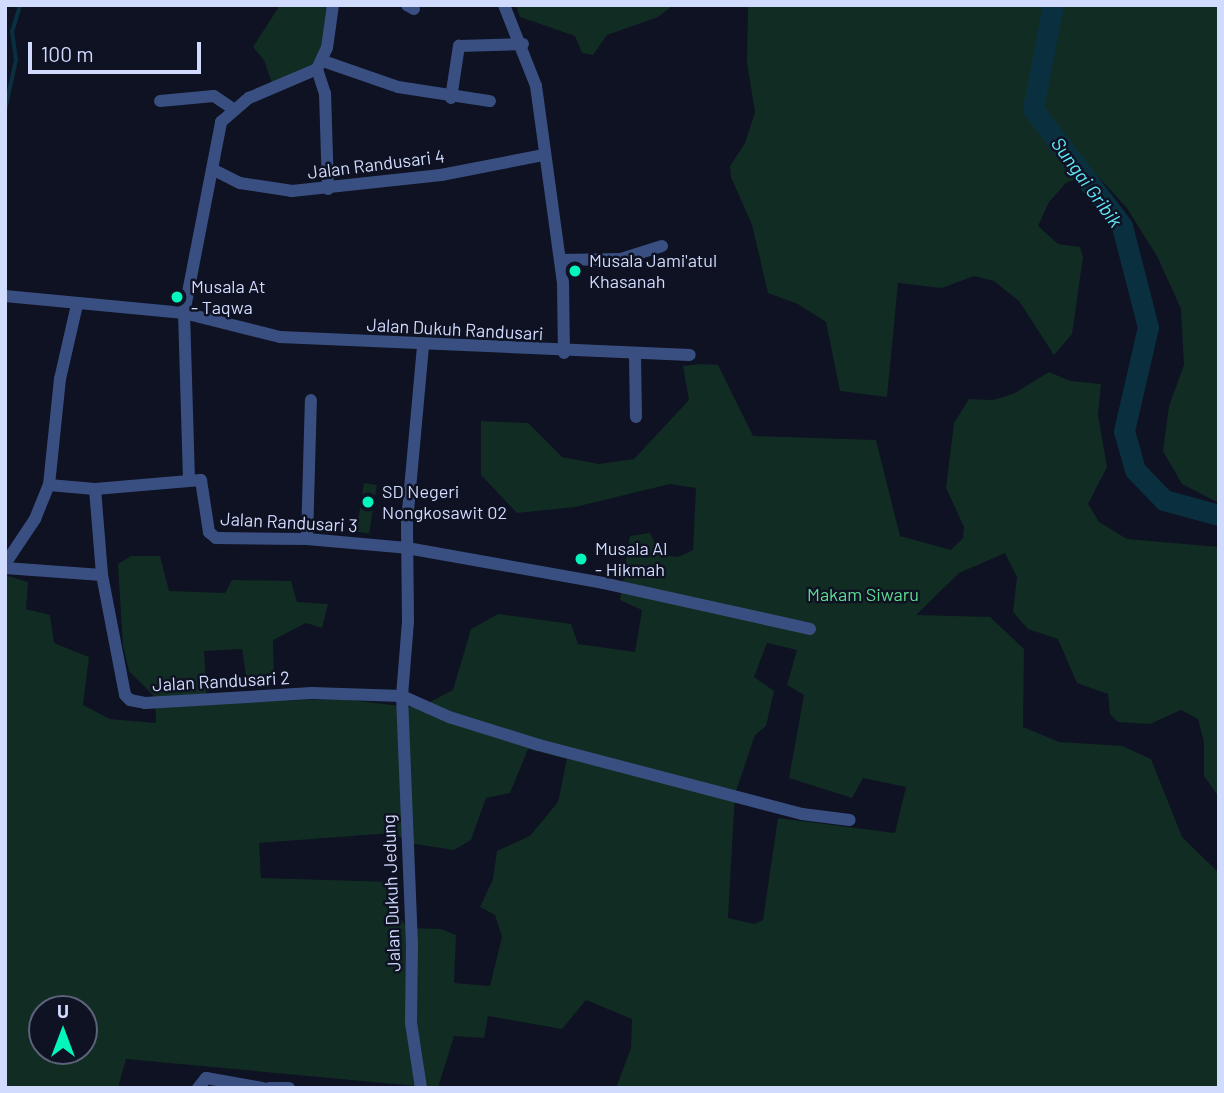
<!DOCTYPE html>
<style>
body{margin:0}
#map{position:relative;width:1224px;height:1093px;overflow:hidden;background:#0e1222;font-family:Barlow,sans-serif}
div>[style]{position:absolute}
.green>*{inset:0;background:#112c22;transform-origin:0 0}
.stream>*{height:3.5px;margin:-1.75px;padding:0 1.75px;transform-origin:1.75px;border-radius:1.75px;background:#0a303f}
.river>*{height:21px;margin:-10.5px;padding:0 10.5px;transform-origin:10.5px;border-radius:10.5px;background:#0a303f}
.minor>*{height:12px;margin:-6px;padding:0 6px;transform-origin:6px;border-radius:6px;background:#3a4f81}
.dots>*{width:19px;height:19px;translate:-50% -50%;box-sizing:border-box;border:4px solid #0e1222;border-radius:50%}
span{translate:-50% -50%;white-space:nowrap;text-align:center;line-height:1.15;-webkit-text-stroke:5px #0e1222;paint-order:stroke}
.street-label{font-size:18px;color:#d1dbfe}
.poi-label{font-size:18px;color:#d1dbfe}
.left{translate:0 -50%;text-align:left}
.park-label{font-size:18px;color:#5edd92}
.water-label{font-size:19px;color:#61e9fc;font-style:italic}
.frame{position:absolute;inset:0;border:7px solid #d1dbfe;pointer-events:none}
.north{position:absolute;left:28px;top:995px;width:70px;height:70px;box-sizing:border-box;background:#0e1222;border:2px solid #5c627a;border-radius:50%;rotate:0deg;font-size:19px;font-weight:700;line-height:28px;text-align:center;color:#d1dbfe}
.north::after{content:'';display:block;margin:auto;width:24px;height:32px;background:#05f6bc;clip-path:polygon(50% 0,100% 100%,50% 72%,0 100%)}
.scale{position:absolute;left:28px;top:42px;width:173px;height:32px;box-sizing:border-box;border:4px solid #d1dbfe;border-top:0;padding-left:9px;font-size:21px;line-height:24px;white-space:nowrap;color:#d1dbfe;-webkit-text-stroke:5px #0e1222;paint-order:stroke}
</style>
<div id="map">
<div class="green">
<i style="clip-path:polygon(280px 5px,329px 5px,320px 57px,312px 70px,272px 83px,264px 60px,253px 47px)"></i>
<i style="clip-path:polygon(516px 5px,670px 5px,671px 7px,658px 17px,607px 35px,593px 55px,582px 53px,575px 36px,520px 17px)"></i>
<i style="clip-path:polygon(748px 5px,1219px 5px,1219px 503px,1182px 484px,1163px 451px,1169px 406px,1184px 365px,1181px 309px,1158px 258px,1127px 208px,1094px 172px,1066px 183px,1049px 202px,1038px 226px,1058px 244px,1080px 247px,1083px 257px,1072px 334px,1054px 355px,1019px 301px,994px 281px,974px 276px,942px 288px,898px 283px,887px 397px,840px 391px,826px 322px,798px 304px,768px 293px,752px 225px,731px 177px,730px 166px,745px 143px,755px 112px,747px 63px)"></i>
<i style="clip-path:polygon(evenodd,701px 364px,718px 365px,753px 436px,876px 440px,900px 536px,951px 550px,963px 538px,964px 527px,946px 488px,954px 423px,969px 399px,993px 400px,1013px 394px,1049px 372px,1070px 381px,1101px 384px,1098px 415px,1107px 467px,1088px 504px,1099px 522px,1127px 539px,1219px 547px,1219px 797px,1204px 776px,1204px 742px,1198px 719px,1181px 710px,1150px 724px,1118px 722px,1110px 714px,1108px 694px,1077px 683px,1058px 639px,1028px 629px,1013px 612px,1017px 577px,1005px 553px,959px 573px,916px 615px,990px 617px,1024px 649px,1023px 727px,1059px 742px,1122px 746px,1151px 759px,1182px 837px,1219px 873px,1219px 1088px,616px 1088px,631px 1048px,632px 1019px,586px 1000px,562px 1029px,488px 1016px,484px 1038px,454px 1036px,438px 1088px,126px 1059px,118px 1088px,5px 1088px,5px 570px,8px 576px,28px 582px,26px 609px,50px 615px,54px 643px,89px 657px,83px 705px,110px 719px,156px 723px,155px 697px,129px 671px,123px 646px,118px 564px,131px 556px,160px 556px,169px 591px,225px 593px,232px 580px,291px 581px,297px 602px,328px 604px,322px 628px,306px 623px,273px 640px,274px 680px,247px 682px,242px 649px,204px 651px,207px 703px,341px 699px,418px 708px,453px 690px,471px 629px,498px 614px,571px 624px,578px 644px,635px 652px,642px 610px,620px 600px,630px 536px,650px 533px,660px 555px,678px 557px,693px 550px,696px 488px,670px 484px,575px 507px,517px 513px,481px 475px,481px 421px,528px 423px,562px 457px,599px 464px,634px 459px,689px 400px,683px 366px,701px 364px,767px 643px,797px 650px,787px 685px,804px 695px,789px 778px,852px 798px,863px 778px,906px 787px,895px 833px,778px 818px,763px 920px,754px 924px,728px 918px,735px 794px,755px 735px,766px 726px,774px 691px,754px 677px,767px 643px,701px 364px,528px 749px,567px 759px,558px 802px,530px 836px,497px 851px,493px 879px,480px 907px,495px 915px,502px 937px,490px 986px,454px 983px,456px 935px,441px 929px,408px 928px,399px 917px,393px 882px,261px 878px,259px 843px,392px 833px,415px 844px,454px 850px,471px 840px,486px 798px,510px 793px,528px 749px,701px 364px,42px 1009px,84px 1009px,84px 1051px,42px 1051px,42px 1009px)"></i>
<i style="left:364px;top:483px;width:13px;height:49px;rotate:9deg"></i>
</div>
<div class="stream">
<i style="left:5px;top:110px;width:51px;rotate:-77.6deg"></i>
<i style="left:16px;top:60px;width:28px;rotate:-98deg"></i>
<i style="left:12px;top:32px;width:28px;rotate:-73deg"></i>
</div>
<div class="river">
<i style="left:1053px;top:5px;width:106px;rotate:100.9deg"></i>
<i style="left:1033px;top:109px;width:147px;rotate:52.7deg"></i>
<i style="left:1122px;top:226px;width:104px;rotate:75.6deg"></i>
<i style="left:1148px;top:327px;width:107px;rotate:103deg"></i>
<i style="left:1124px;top:431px;width:41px;rotate:74.2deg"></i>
<i style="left:1135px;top:470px;width:42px;rotate:46deg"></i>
<i style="left:1164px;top:500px;width:57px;rotate:15.3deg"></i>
</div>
<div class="minor">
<i style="left:407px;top:5px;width:8px;rotate:30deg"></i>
<i style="left:504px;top:5px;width:87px;rotate:68.4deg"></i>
<i style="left:536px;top:86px;width:199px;rotate:82.2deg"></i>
<i style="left:563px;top:283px;width:70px;rotate:89.2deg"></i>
<i style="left:323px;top:61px;width:79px;rotate:19.1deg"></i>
<i style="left:398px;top:87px;width:93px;rotate:8.7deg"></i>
<i style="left:317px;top:69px;width:25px;rotate:72deg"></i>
<i style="left:325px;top:93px;width:96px;rotate:88.2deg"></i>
<i style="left:451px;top:98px;width:53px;rotate:-81.3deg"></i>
<i style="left:459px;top:46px;width:64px;rotate:-1.8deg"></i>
<i style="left:160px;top:101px;width:54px;rotate:-5.3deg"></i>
<i style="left:214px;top:96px;width:23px;rotate:34deg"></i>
<i style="left:214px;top:170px;width:29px;rotate:27deg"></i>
<i style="left:240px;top:183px;width:53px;rotate:8.7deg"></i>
<i style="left:292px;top:191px;width:150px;rotate:-6.1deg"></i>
<i style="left:441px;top:175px;width:105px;rotate:-11deg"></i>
<i style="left:560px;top:260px;width:61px;rotate:-0.9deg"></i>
<i style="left:621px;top:259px;width:43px;rotate:-17.6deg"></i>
<i style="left:5px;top:296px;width:180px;rotate:5.4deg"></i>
<i style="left:184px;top:313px;width:99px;rotate:14deg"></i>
<i style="left:280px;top:337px;width:410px;rotate:2.5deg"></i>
<i style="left:635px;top:356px;width:61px;rotate:89.1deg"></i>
<i style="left:189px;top:480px;width:167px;rotate:-91.7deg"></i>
<i style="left:184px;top:313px;width:195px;rotate:-79deg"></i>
<i style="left:221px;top:122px;width:37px;rotate:-41deg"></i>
<i style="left:249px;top:98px;width:74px;rotate:-23.1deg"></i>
<i style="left:317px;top:69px;width:23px;rotate:-65deg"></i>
<i style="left:327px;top:48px;width:43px;rotate:-82.1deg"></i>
<i style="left:49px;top:485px;width:46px;rotate:5deg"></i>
<i style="left:95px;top:489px;width:106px;rotate:-4.9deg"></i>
<i style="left:201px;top:480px;width:53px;rotate:81.3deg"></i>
<i style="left:209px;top:532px;width:9px;rotate:41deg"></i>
<i style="left:216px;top:538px;width:91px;rotate:0.6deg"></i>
<i style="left:307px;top:539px;width:100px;rotate:5.1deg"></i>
<i style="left:407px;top:548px;width:199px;rotate:10.1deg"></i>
<i style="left:603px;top:583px;width:212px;rotate:12.5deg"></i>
<i style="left:95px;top:489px;width:86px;rotate:85.3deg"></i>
<i style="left:102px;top:575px;width:122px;rotate:79.1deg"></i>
<i style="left:125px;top:695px;width:7px;rotate:45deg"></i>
<i style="left:130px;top:700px;width:15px;rotate:11deg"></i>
<i style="left:145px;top:703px;width:167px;rotate:-3.4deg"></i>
<i style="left:312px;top:693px;width:90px;rotate:1.9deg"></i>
<i style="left:402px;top:696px;width:51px;rotate:24.1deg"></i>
<i style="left:449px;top:717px;width:94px;rotate:17.3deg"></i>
<i style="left:539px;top:745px;width:272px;rotate:14.7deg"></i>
<i style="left:802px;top:814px;width:48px;rotate:7.1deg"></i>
<i style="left:307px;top:539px;width:139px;rotate:-88.4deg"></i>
<i style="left:5px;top:564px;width:54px;rotate:-56.3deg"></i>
<i style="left:35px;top:519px;width:37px;rotate:-68deg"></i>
<i style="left:49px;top:485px;width:107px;rotate:-84.1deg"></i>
<i style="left:60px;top:379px;width:76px;rotate:-77.1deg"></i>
<i style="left:5px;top:568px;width:97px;rotate:4.1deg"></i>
<i style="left:198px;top:1088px;width:13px;rotate:-51deg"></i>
<i style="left:206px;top:1078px;width:58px;rotate:10deg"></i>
<i style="left:269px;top:1088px;width:20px"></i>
<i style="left:421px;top:1088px;width:66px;rotate:-98.7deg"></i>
<i style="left:411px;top:1023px;width:78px;rotate:-89.3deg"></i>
<i style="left:412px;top:945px;width:249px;rotate:-92.3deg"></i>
<i style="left:402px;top:696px;width:74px;rotate:-85.4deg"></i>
<i style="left:408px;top:622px;width:100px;rotate:-90.6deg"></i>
<i style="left:407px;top:522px;width:178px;rotate:-84.8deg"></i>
</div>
<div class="dots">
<i style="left:575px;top:271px;background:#05f6bc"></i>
<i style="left:177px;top:297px;background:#05f6bc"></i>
<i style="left:368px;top:502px;background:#05f6bc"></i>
<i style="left:581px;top:559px;background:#05f6bc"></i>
</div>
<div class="street-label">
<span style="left:376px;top:164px;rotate:-7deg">Jalan Randusari 4</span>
<span style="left:455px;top:329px;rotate:3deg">Jalan Dukuh Randusari</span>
<span style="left:289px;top:522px;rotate:3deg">Jalan Randusari 3</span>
<span style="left:221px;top:681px;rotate:-3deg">Jalan Randusari 2</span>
<span style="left:391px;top:893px;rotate:-92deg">Jalan Dukuh Jedung</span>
</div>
<div class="poi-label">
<span class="left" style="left:589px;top:271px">Musala Jami'atul<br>Khasanah</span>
<span class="left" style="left:191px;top:297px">Musala At<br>- Taqwa</span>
<span class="left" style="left:382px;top:502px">SD Negeri<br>Nongkosawit 02</span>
<span class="left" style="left:595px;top:559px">Musala Al<br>- Hikmah</span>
</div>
<div class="park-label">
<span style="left:863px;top:594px">Makam Siwaru</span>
</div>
<div class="water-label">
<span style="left:1087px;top:182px;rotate:54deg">Sungai Gribik</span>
</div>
<div class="frame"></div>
<div class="north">U</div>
<div class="scale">100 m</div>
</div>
